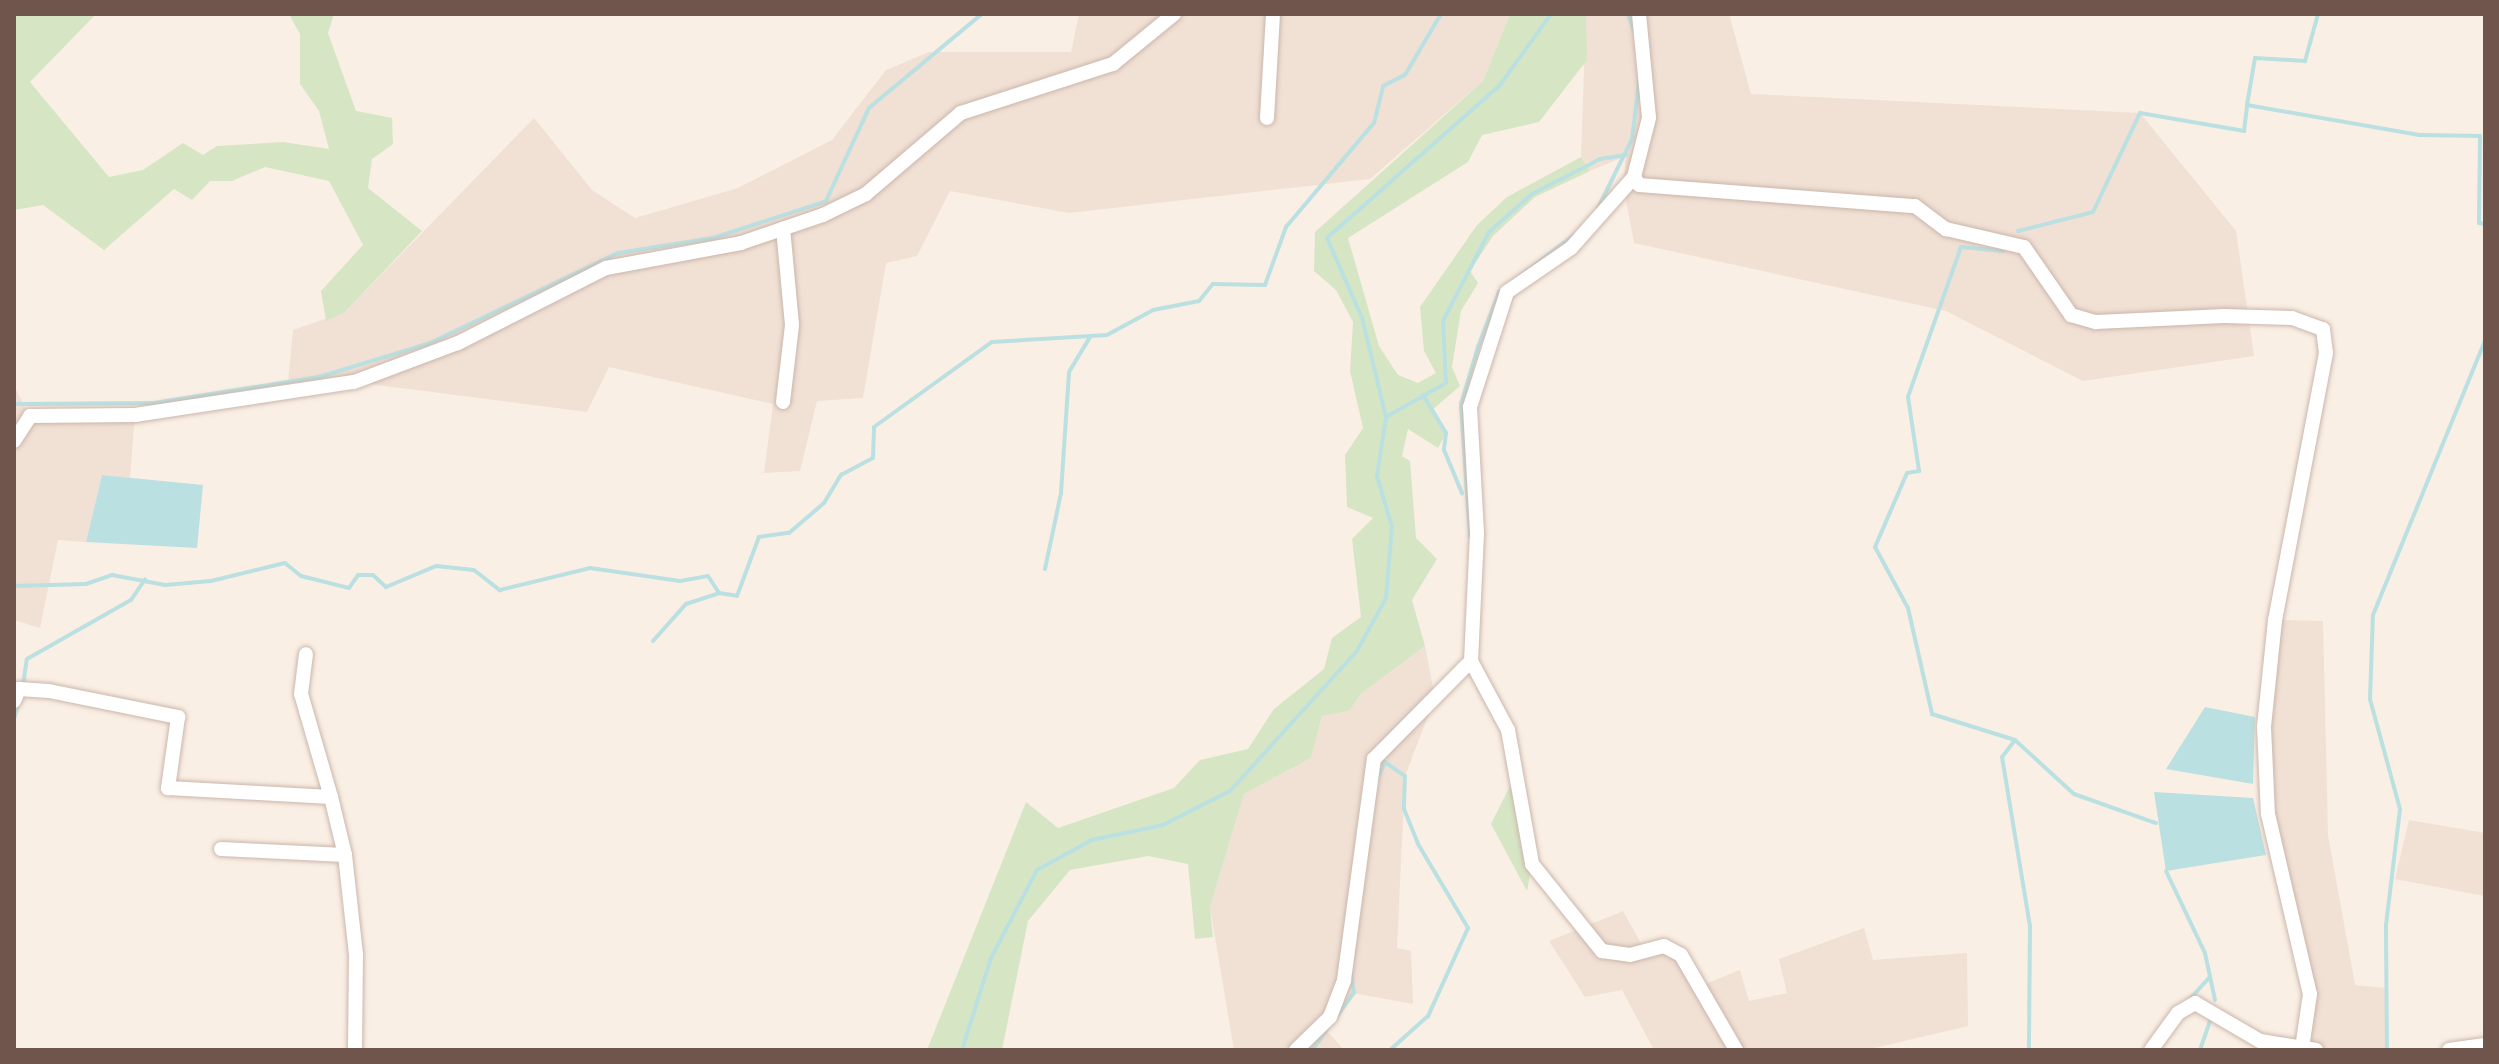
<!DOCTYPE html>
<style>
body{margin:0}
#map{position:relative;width:2499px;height:1064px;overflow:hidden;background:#faefe4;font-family:Mulish,sans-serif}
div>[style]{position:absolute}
.residential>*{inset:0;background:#f1e0d4}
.green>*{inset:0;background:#d6e6c4}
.water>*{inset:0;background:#bbe0e1}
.stream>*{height:4px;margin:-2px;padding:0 2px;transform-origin:2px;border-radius:2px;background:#bbe0e1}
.roads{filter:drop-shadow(0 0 2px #cab6ac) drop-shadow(0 0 2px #cab6ac)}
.street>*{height:14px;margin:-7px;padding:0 7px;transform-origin:7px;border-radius:7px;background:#fff}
span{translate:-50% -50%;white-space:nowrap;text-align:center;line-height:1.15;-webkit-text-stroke:6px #fdf4ea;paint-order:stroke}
.frame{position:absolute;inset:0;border:16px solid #70554c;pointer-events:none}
</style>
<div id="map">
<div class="residential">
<i style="clip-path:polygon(1079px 14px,1510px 14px,1483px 81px,1370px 179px,1069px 213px,950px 191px,917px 256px,886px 263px,863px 398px,817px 401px,800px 471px,764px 473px,773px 404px,609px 367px,587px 412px,354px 382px,287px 393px,293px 330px,345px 312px,534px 118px,592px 190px,635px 218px,738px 188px,832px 140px,886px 70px,929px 52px,1071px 52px)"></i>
<i style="clip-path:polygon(1586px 14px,1729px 14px,1751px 94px,2140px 113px,2236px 231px,2254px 356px,2083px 381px,1946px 311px,1634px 243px,1623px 185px,1626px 156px,1590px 171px,1581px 157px)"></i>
<i style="clip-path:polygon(14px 386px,30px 416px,135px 415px,130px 478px,102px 475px,86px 542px,58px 540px,40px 628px,14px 620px)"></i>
<i style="clip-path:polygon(2275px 620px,2323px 621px,2328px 835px,2355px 985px,2385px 988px,2387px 1050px,2301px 1050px,2311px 1014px,2264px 784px)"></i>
<i style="clip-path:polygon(1425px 646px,1435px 698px,1405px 776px,1397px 948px,1411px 951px,1413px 1004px,1353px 993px,1326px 1030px,1344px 1050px,1234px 1050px,1210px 907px,1244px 794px,1311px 758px,1322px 716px,1349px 711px,1362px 693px)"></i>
<i style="clip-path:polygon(2409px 820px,2485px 833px,2485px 896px,2395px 879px)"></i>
<i style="clip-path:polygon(1623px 911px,1644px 949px,1681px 955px,1697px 987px,1740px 970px,1749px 1001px,1787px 993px,1779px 959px,1864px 928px,1873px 960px,1967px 953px,1968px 1026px,1866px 1050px,1654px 1050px,1622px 990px,1585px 997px,1549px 941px)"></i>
</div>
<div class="green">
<i style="clip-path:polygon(14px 14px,96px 14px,30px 82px,109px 177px,143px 170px,183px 143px,203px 155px,217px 146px,283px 142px,329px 149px,319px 111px,300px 84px,300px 34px,289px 14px,334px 14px,328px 33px,356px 111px,392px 118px,393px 144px,372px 159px,368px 188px,422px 231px,345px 312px,326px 321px,321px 291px,363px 245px,329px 181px,265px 167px,232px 181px,210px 181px,192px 200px,174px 189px,104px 250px,43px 205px,14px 210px)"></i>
<i style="clip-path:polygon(1510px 14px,1586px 14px,1587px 60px,1539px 122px,1482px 135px,1468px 162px,1348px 238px,1379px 346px,1398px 375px,1418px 383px,1436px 373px,1424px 351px,1420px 307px,1477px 225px,1507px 197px,1581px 157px,1590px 171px,1535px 197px,1493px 236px,1470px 271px,1478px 283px,1461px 311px,1452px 367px,1460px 386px,1431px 411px,1446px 433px,1438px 448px,1408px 429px,1402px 456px,1410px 461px,1416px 538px,1437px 559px,1412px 600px,1425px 646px,1362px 693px,1349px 711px,1322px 716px,1311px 758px,1244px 794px,1210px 907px,1213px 937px,1195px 939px,1188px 864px,1148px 856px,1070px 870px,1028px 921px,1002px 1050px,927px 1050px,1026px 802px,1058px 828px,1174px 788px,1200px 760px,1248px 749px,1274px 709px,1324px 669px,1332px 638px,1361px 617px,1352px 539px,1373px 518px,1347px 507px,1345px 455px,1363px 428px,1350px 371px,1353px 322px,1336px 290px,1314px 271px,1315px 232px,1483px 81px)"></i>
<i style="clip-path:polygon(1516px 774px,1532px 864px,1527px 891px,1491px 824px)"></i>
</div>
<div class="water">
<i style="clip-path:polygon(102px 475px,203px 485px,197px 548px,86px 542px)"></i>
<i style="clip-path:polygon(2205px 707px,2255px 717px,2253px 784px,2166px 769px)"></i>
<i style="clip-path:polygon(2154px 792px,2253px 798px,2266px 855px,2166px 871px)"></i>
</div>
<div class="stream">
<i style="left:1628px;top:14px;width:20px;rotate:70deg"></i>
<i style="left:2318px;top:14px;width:49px;rotate:105.5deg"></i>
<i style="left:2305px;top:61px;width:50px;rotate:-176.6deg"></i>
<i style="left:2255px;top:58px;width:48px;rotate:99.7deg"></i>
<i style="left:2247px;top:105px;width:175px;rotate:9.9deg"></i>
<i style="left:2419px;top:135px;width:61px;rotate:0.9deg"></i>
<i style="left:2480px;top:136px;width:87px;rotate:90.7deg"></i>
<i style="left:2479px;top:223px;width:6px;rotate:9deg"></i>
<i style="left:1598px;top:208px;width:77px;rotate:-63.8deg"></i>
<i style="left:1632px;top:139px;width:58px;rotate:-83.1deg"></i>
<i style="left:2018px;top:231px;width:77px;rotate:-14.2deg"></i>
<i style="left:2093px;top:212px;width:110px;rotate:-64.6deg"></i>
<i style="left:2140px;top:113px;width:106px;rotate:9.8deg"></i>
<i style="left:2244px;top:131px;width:26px;rotate:-83deg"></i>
<i style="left:2003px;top:251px;width:42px;rotate:-174.6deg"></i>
<i style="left:1961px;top:247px;width:159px;rotate:109.5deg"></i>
<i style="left:1908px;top:397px;width:75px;rotate:81.5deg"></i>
<i style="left:1919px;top:471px;width:12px;rotate:171deg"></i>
<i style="left:1907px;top:473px;width:81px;rotate:113.4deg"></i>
<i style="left:1875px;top:547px;width:69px;rotate:61.6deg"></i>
<i style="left:1908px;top:608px;width:109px;rotate:77.2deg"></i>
<i style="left:1932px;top:714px;width:87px;rotate:17.4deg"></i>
<i style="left:2015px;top:740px;width:80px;rotate:42.5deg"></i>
<i style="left:2074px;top:794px;width:87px;rotate:19.5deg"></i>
<i style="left:1423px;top:395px;width:44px;rotate:58.8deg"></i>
<i style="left:1446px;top:433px;width:17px;rotate:97deg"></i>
<i style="left:1444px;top:450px;width:47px;rotate:67.3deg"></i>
<i style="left:14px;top:404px;width:140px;rotate:-0.4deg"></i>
<i style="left:154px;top:403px;width:167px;rotate:-9deg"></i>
<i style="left:319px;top:377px;width:116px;rotate:-17deg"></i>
<i style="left:430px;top:343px;width:208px;rotate:-25.6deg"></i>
<i style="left:618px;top:253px;width:96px;rotate:-9deg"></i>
<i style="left:713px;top:238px;width:119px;rotate:-18.1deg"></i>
<i style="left:826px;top:201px;width:102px;rotate:-65.2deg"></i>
<i style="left:869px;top:108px;width:147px;rotate:-39.8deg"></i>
<i style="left:1386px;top:417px;width:69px;rotate:-29.5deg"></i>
<i style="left:1446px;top:383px;width:62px;rotate:-92.8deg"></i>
<i style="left:1443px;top:321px;width:100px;rotate:-62.7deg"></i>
<i style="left:1489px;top:232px;width:57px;rotate:-41.5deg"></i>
<i style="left:1532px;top:194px;width:76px;rotate:-27.2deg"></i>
<i style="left:1600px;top:159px;width:26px;rotate:-9deg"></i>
<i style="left:1470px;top:537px;width:133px;rotate:-93.9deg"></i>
<i style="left:1461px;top:404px;width:59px;rotate:-73.4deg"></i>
<i style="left:1478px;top:347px;width:59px;rotate:-69.1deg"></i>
<i style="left:1499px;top:292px;width:94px;rotate:-37.2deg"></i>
<i style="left:1045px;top:569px;width:78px;rotate:-78.1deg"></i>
<i style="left:1061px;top:493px;width:121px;rotate:-86.2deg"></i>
<i style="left:1069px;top:372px;width:41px;rotate:-59deg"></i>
<i style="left:14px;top:586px;width:72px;rotate:-1.6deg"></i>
<i style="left:86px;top:584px;width:28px;rotate:-19deg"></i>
<i style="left:112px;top:575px;width:54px;rotate:10.7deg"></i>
<i style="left:165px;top:585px;width:46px;rotate:-5deg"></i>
<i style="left:211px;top:581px;width:76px;rotate:-13.7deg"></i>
<i style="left:285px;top:563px;width:21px;rotate:39deg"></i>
<i style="left:301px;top:576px;width:49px;rotate:14deg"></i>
<i style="left:349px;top:588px;width:16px;rotate:-55deg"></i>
<i style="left:358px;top:575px;width:15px"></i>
<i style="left:373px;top:575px;width:18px;rotate:43deg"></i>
<i style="left:386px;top:587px;width:54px;rotate:-22.8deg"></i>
<i style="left:436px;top:566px;width:38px;rotate:6deg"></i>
<i style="left:474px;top:570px;width:33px;rotate:38deg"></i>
<i style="left:500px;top:590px;width:93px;rotate:-13.7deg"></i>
<i style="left:590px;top:568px;width:91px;rotate:8.2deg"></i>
<i style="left:680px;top:581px;width:28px;rotate:-10deg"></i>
<i style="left:708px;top:576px;width:20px;rotate:57deg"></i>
<i style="left:653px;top:641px;width:50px;rotate:-48.3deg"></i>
<i style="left:686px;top:604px;width:35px;rotate:-18deg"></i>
<i style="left:719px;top:593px;width:18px;rotate:9deg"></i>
<i style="left:737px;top:596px;width:63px;rotate:-69.6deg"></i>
<i style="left:759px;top:537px;width:30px;rotate:-8deg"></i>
<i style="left:789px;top:533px;width:46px;rotate:-40.6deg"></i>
<i style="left:824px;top:503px;width:33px;rotate:-59deg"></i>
<i style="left:841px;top:475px;width:36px;rotate:-28deg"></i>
<i style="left:873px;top:458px;width:31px;rotate:-88deg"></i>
<i style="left:874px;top:427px;width:145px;rotate:-35.8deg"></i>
<i style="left:992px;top:342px;width:115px;rotate:-3.5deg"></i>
<i style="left:1107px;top:335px;width:52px;rotate:-28.5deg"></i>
<i style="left:1153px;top:310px;width:47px;rotate:-11.1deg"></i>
<i style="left:1199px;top:301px;width:22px;rotate:-51deg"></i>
<i style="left:1213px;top:284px;width:52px;rotate:1.1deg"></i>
<i style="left:1265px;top:285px;width:62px;rotate:-70.1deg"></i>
<i style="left:1286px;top:227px;width:136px;rotate:-49.8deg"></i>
<i style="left:1374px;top:123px;width:38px;rotate:-76deg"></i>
<i style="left:1383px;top:86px;width:25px;rotate:-27deg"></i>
<i style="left:1405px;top:75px;width:71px;rotate:-59.5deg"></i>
<i style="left:23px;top:686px;width:27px;rotate:-82deg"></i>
<i style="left:27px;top:659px;width:120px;rotate:-29.6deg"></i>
<i style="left:131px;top:600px;width:25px;rotate:-56deg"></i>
<i style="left:14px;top:719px;width:18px;rotate:-74deg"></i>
<i style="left:2015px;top:740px;width:21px;rotate:127deg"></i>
<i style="left:2002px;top:757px;width:171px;rotate:80.6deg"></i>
<i style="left:2030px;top:926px;width:124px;rotate:90.5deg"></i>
<i style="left:1377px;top:780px;width:20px;rotate:-66deg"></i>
<i style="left:1385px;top:762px;width:24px;rotate:35deg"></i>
<i style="left:1405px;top:776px;width:33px;rotate:92deg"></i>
<i style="left:1404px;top:809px;width:38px;rotate:68deg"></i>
<i style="left:1418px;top:844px;width:98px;rotate:59.2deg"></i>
<i style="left:1468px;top:928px;width:97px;rotate:114.4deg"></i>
<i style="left:1428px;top:1016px;width:51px;rotate:138.2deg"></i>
<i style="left:2166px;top:871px;width:91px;rotate:64.6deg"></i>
<i style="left:2205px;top:953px;width:48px;rotate:78deg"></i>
<i style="left:2190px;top:999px;width:30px;rotate:-48deg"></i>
<i style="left:1337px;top:1016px;width:29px;rotate:-54deg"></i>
<i style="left:1354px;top:993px;width:19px;rotate:-99deg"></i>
<i style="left:962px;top:1050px;width:96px;rotate:-72.5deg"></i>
<i style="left:991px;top:958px;width:99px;rotate:-62.4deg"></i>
<i style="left:1037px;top:870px;width:63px;rotate:-28.6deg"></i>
<i style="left:1092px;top:840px;width:73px;rotate:-11.9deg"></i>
<i style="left:1163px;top:825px;width:75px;rotate:-26.9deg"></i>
<i style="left:1230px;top:791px;width:189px;rotate:-47.8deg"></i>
<i style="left:1357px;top:651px;width:60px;rotate:-61.3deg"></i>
<i style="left:1386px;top:598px;width:71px;rotate:-85.2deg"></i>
<i style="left:1392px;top:527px;width:53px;rotate:-106.4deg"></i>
<i style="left:1377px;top:476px;width:60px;rotate:-81.3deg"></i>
<i style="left:1386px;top:417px;width:102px;rotate:-103.6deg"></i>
<i style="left:1362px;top:318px;width:87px;rotate:-113.6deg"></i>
<i style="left:1327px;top:238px;width:231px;rotate:-41.5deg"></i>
<i style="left:1500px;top:85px;width:87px;rotate:-54.3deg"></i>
<i style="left:1312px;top:1050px;width:26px;rotate:-54deg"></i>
<i style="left:2200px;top:1050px;width:34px;rotate:-71deg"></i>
<i style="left:2387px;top:1050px;width:125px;rotate:-90.5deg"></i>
<i style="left:2386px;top:925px;width:117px;rotate:-83.1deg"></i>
<i style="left:2400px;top:809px;width:114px;rotate:-105.3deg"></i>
<i style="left:2370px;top:699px;width:84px;rotate:-88deg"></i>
<i style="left:2373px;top:615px;width:297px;rotate:-67.8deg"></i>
</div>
<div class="roads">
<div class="street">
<i style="left:1639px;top:14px;width:104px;rotate:84.5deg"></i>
<i style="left:1649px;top:118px;width:61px;rotate:104.3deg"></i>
<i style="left:1634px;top:177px;width:95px;rotate:131.6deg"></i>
<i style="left:1571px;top:248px;width:78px;rotate:145.5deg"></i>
<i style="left:1507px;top:292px;width:121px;rotate:107.8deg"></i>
<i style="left:1470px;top:407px;width:127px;rotate:86.8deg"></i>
<i style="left:1477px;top:534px;width:127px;rotate:92.7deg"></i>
<i style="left:1471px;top:661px;width:78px;rotate:61.8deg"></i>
<i style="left:1508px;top:730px;width:136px;rotate:79.8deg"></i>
<i style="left:1532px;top:864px;width:112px;rotate:51.2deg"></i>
<i style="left:1602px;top:951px;width:28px;rotate:8deg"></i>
<i style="left:1630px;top:955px;width:35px;rotate:-15deg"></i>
<i style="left:1664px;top:946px;width:19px;rotate:28deg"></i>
<i style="left:1681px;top:955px;width:110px;rotate:59.9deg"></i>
<i style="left:1267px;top:118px;width:104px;rotate:-86.7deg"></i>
<i style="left:1634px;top:177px;width:9px;rotate:58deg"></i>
<i style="left:1639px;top:185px;width:277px;rotate:4.4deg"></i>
<i style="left:1915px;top:206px;width:39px;rotate:37deg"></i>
<i style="left:1946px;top:229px;width:80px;rotate:13deg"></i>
<i style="left:2024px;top:247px;width:83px;rotate:55.3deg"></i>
<i style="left:2071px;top:315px;width:26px;rotate:16deg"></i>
<i style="left:2096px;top:322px;width:128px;rotate:-2.7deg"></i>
<i style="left:2224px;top:316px;width:68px;rotate:1.7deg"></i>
<i style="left:2292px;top:318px;width:33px;rotate:20deg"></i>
<i style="left:2323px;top:329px;width:24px;rotate:83deg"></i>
<i style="left:2326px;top:353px;width:272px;rotate:100.8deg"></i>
<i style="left:2275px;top:620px;width:108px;rotate:95.9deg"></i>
<i style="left:2264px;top:727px;width:87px;rotate:87.4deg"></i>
<i style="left:2268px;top:814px;width:185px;rotate:76.9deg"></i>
<i style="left:2310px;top:994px;width:55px;rotate:98.4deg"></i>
<i style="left:783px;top:402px;width:78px;rotate:-83.3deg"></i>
<i style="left:792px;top:325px;width:97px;rotate:-95.3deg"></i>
<i style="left:14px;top:441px;width:30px;rotate:-57deg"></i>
<i style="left:30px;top:416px;width:105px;rotate:-0.5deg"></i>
<i style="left:135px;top:415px;width:221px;rotate:-8.6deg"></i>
<i style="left:354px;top:382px;width:111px;rotate:-20.6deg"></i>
<i style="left:458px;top:343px;width:166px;rotate:-26.9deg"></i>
<i style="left:606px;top:268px;width:137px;rotate:-10.5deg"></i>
<i style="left:741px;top:243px;width:87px;rotate:-18.9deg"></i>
<i style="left:823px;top:215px;width:48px;rotate:-26deg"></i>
<i style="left:866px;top:194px;width:125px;rotate:-40.5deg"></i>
<i style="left:961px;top:113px;width:160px;rotate:-17.9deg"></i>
<i style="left:1113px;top:64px;width:79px;rotate:-39.3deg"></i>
<i style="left:14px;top:701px;width:13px;rotate:-67deg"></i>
<i style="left:19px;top:689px;width:30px;rotate:4deg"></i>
<i style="left:49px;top:691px;width:132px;rotate:11.4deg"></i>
<i style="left:178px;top:717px;width:72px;rotate:98deg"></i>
<i style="left:168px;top:788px;width:163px;rotate:3.2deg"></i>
<i style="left:331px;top:797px;width:107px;rotate:-106.2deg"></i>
<i style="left:301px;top:694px;width:40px;rotate:-82.9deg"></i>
<i style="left:221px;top:849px;width:124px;rotate:2.8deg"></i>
<i style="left:345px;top:855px;width:60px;rotate:-103.6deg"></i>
<i style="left:345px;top:855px;width:100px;rotate:83.7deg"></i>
<i style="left:356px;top:954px;width:96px;rotate:90.6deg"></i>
<i style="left:1296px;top:1050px;width:47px;rotate:-44.1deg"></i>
<i style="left:1330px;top:1017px;width:40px;rotate:-69deg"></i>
<i style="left:1344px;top:980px;width:223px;rotate:-82.3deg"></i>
<i style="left:1374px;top:759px;width:138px;rotate:-45.3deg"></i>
<i style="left:2151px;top:1050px;width:46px;rotate:-53.9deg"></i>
<i style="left:2178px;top:1013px;width:20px;rotate:-30deg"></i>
<i style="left:2195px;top:1003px;width:75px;rotate:30.3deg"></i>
<i style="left:2260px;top:1041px;width:57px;rotate:9.1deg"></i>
<i style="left:2449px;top:1050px;width:36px;rotate:-8deg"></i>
</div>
</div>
<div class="frame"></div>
</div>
